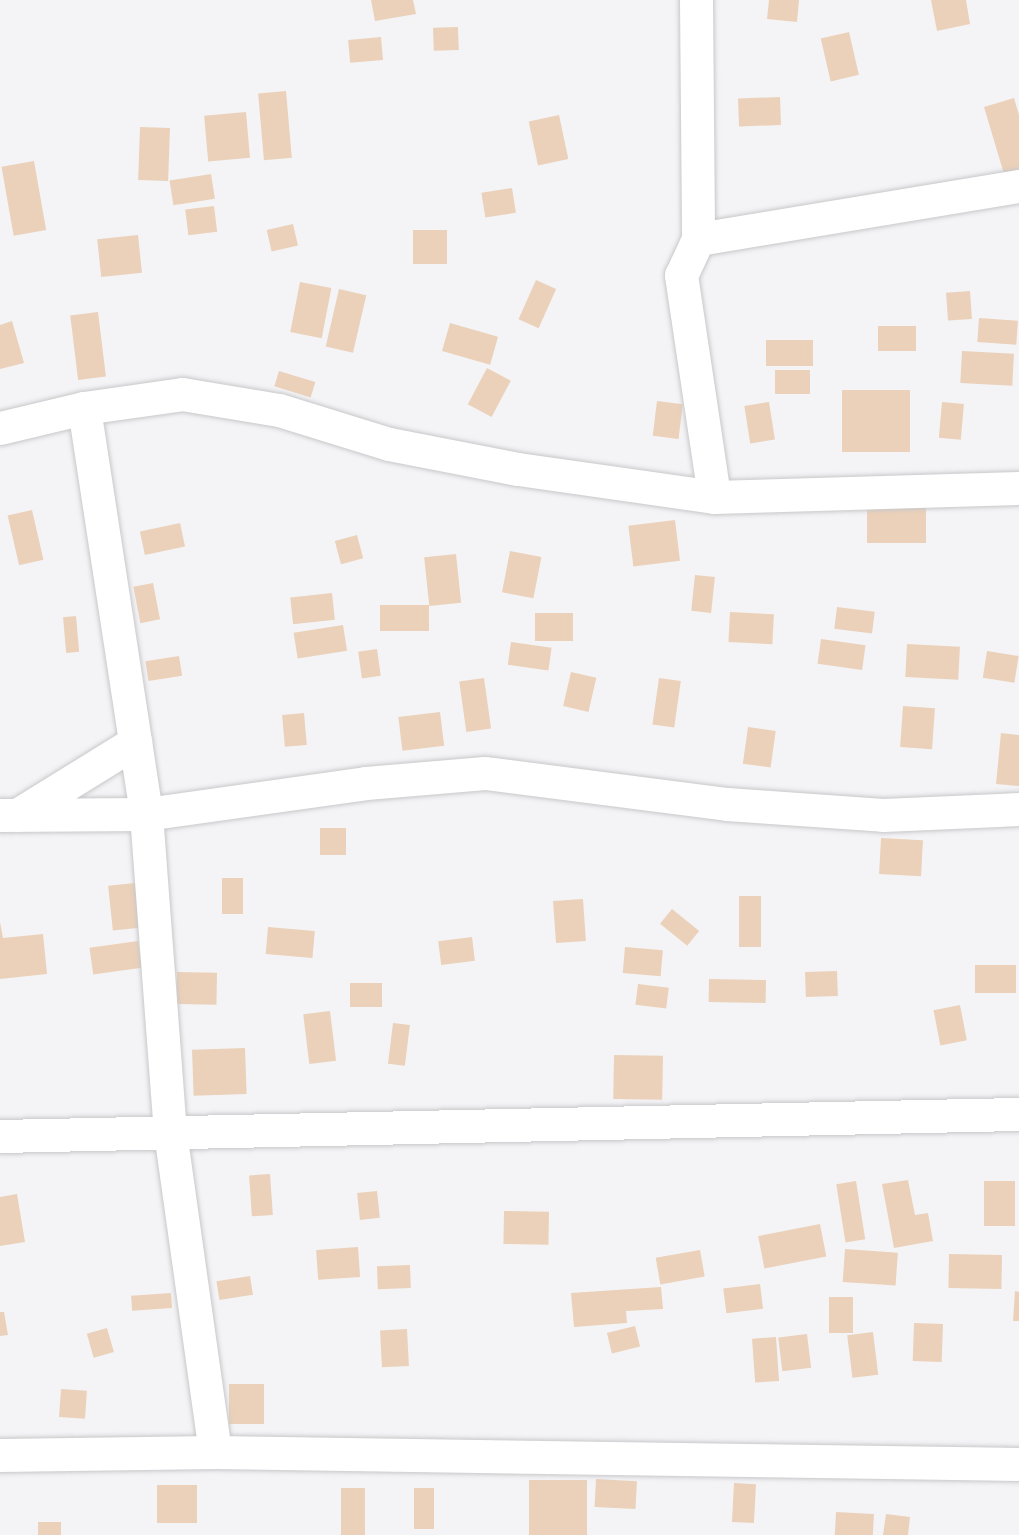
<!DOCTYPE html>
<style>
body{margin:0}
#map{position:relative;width:1019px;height:1535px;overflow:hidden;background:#f4f4f7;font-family:"Fira Sans",sans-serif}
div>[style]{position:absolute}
.building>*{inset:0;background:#ebd1b9;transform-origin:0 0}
.roads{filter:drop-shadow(0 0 2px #c8c8ca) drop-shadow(0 0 2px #c8c8ca)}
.minor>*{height:33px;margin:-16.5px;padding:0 16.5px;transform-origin:16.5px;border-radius:16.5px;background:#fff}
span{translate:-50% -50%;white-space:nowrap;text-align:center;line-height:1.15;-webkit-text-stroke:4.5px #fff;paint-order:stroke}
</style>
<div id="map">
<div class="building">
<i style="clip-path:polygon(371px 0,413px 0,416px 14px,375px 21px)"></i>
<i style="clip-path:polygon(769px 0,799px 0,797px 22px,767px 19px)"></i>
<i style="clip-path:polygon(931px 0,966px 0,970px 24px,937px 31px)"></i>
<i style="left:458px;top:27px;width:23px;height:25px;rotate:88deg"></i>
<i style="left:849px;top:32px;width:44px;height:29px;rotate:77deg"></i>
<i style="left:381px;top:37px;width:23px;height:33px;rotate:85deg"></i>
<i style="left:286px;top:91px;width:67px;height:28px;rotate:85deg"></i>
<i style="left:780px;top:97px;width:28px;height:42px;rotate:88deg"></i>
<i style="clip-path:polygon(1014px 98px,1019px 115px,1019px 169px,1004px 174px,984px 107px)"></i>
<i style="left:246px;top:112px;width:46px;height:42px;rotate:85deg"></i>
<i style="left:559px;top:115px;width:45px;height:31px;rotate:78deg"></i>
<i style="left:140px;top:127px;width:30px;height:53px;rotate:2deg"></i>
<i style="left:34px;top:161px;width:70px;height:33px;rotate:80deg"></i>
<i style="left:211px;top:174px;width:25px;height:42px;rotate:81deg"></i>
<i style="left:512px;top:188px;width:25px;height:31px;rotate:81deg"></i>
<i style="left:214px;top:206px;width:26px;height:29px;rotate:83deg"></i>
<i style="left:293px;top:224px;width:22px;height:27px;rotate:77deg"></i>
<i style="left:413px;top:230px;width:34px;height:34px"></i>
<i style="left:138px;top:235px;width:38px;height:41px;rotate:84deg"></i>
<i style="left:536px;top:280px;width:22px;height:43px;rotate:24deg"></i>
<i style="left:300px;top:282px;width:32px;height:51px;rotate:11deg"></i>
<i style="left:339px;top:289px;width:28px;height:59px;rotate:13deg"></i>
<i style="left:970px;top:291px;width:28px;height:24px;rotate:86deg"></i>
<i style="left:98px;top:312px;width:65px;height:28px;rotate:83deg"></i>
<i style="left:979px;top:318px;width:39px;height:24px;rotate:4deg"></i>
<i style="clip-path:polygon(12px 321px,24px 363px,0 369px,0 325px)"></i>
<i style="left:450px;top:323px;width:50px;height:29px;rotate:16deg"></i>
<i style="left:878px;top:326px;width:38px;height:25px"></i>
<i style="left:766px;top:340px;width:47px;height:26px"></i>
<i style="left:962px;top:351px;width:52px;height:32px;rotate:3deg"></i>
<i style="left:487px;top:368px;width:27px;height:41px;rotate:28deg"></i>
<i style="left:775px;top:370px;width:35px;height:24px"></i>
<i style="left:279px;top:371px;width:38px;height:16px;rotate:17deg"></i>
<i style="left:842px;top:390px;width:68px;height:62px"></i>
<i style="left:657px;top:401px;width:26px;height:35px;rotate:7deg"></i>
<i style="left:769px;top:402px;width:38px;height:25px;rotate:81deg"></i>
<i style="left:942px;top:402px;width:22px;height:36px;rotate:5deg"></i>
<i style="left:867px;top:505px;width:59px;height:38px"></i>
<i style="left:32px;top:510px;width:51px;height:25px;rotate:77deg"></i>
<i style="left:675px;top:520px;width:41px;height:47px;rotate:83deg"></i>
<i style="left:180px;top:523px;width:24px;height:41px;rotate:78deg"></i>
<i style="left:357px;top:535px;width:24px;height:23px;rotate:75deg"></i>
<i style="left:510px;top:551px;width:32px;height:42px;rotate:11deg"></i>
<i style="left:456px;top:554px;width:49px;height:32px;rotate:84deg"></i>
<i style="left:695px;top:575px;width:20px;height:36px;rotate:6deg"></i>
<i style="left:153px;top:583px;width:37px;height:20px;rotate:79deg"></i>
<i style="left:332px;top:593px;width:27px;height:42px;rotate:84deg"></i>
<i style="left:380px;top:605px;width:49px;height:26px"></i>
<i style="left:837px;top:607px;width:38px;height:22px;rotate:7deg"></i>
<i style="left:730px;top:612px;width:44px;height:30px;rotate:3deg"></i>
<i style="left:535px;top:613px;width:38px;height:28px"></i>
<i style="left:76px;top:616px;width:36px;height:13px;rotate:85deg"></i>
<i style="left:343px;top:625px;width:26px;height:50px;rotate:81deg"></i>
<i style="left:821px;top:639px;width:45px;height:25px;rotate:8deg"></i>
<i style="left:511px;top:642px;width:41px;height:23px;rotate:8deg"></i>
<i style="left:907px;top:644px;width:53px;height:33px;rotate:3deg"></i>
<i style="left:377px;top:649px;width:27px;height:19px;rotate:82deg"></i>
<i style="left:987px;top:651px;width:32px;height:27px;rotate:9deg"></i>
<i style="left:179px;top:656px;width:20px;height:34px;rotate:81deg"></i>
<i style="left:571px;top:672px;width:26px;height:35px;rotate:13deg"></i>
<i style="left:484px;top:678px;width:51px;height:25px;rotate:82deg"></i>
<i style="left:659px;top:678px;width:22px;height:47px;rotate:8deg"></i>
<i style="left:903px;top:706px;width:32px;height:41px;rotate:4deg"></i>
<i style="left:440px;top:712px;width:34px;height:42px;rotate:83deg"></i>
<i style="left:304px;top:713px;width:32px;height:22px;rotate:85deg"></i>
<i style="left:748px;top:727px;width:28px;height:37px;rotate:8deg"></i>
<i style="clip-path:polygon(1001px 733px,1019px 735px,1019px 786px,996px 784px)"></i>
<i style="left:320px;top:828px;width:26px;height:27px"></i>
<i style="left:881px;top:838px;width:42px;height:36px;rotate:3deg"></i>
<i style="left:243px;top:878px;width:36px;height:21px;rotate:90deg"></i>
<i style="left:135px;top:883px;width:45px;height:27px;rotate:84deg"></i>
<i style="left:739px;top:896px;width:22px;height:51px"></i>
<i style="left:583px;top:899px;width:42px;height:30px;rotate:86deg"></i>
<i style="left:672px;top:909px;width:35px;height:19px;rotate:39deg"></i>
<i style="clip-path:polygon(0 922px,3px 938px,43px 934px,47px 974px,0 979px)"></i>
<i style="left:268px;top:927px;width:47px;height:27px;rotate:5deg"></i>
<i style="left:472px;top:937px;width:24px;height:34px;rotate:83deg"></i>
<i style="left:138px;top:941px;width:27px;height:49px;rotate:82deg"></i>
<i style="left:625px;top:947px;width:38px;height:26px;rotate:5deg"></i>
<i style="left:1016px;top:965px;width:28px;height:41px;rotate:90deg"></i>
<i style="left:837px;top:971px;width:25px;height:32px;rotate:88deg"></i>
<i style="left:177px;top:972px;width:40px;height:32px;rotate:1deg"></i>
<i style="left:709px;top:979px;width:57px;height:23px;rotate:1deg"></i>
<i style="left:350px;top:983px;width:32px;height:24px"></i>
<i style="left:638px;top:984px;width:31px;height:21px;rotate:7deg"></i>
<i style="left:960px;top:1005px;width:36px;height:27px;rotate:79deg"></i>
<i style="left:330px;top:1011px;width:50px;height:27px;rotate:83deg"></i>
<i style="left:393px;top:1023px;width:17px;height:41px;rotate:7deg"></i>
<i style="left:245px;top:1048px;width:46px;height:53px;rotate:88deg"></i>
<i style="left:614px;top:1055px;width:49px;height:44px;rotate:1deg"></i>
<i style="left:270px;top:1174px;width:41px;height:21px;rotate:86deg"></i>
<i style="clip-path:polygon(908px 1180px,915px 1215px,928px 1213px,933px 1241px,894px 1248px,882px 1184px)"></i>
<i style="left:856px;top:1181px;width:59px;height:20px;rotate:81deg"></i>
<i style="left:984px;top:1181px;width:31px;height:45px"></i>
<i style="left:377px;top:1191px;width:27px;height:20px;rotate:84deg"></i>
<i style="clip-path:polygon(17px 1194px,25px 1242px,0 1246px,0 1197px)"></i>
<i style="left:504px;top:1211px;width:45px;height:33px;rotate:1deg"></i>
<i style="left:820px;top:1224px;width:33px;height:63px;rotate:79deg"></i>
<i style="left:358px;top:1247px;width:30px;height:42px;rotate:86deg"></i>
<i style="left:845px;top:1249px;width:53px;height:33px;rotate:4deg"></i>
<i style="left:700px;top:1250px;width:27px;height:45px;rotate:80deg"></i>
<i style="left:949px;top:1254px;width:53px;height:34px;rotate:1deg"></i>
<i style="left:410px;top:1265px;width:23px;height:33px;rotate:88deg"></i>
<i style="left:250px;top:1276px;width:19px;height:34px;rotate:81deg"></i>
<i style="left:760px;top:1284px;width:25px;height:37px;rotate:83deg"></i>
<i style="clip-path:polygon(661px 1287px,663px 1309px,626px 1311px,627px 1323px,574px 1327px,571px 1293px)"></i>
<i style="clip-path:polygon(1015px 1291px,1019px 1292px,1019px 1321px,1013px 1321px)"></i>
<i style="left:171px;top:1293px;width:15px;height:40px;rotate:86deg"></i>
<i style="left:829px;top:1297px;width:24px;height:36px"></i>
<i style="clip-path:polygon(0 1312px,4px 1312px,8px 1335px,0 1336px)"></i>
<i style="left:943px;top:1324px;width:38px;height:29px;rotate:92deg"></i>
<i style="left:635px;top:1326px;width:21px;height:29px;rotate:76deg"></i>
<i style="left:107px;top:1328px;width:25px;height:21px;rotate:74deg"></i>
<i style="left:407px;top:1329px;width:37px;height:27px;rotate:87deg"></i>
<i style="left:873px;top:1332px;width:43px;height:26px;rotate:83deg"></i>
<i style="left:807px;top:1334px;width:34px;height:29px;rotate:83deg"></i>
<i style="left:776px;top:1337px;width:44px;height:24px;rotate:86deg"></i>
<i style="left:229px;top:1384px;width:35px;height:40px"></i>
<i style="left:61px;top:1389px;width:26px;height:28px;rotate:4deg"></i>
<i style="left:596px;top:1479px;width:41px;height:28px;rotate:3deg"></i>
<i style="left:529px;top:1480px;width:58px;height:55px"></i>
<i style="left:734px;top:1483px;width:22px;height:39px;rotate:3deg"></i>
<i style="left:157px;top:1485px;width:40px;height:38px"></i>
<i style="left:341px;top:1488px;width:24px;height:47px"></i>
<i style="left:414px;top:1488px;width:20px;height:41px"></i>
<i style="left:836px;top:1512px;width:38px;height:23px;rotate:3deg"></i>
<i style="clip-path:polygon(886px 1514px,910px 1517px,908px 1535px,883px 1535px)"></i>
<i style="left:61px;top:1522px;width:13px;height:23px;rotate:90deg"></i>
</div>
<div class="roads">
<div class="minor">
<i style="left:696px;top:0;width:239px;rotate:89.5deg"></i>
<i style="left:698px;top:239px;width:40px;rotate:115deg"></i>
<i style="left:681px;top:275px;width:224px;rotate:81.5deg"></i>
<i style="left:698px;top:239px;width:325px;rotate:-9.4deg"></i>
<i style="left:84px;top:408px;width:411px;rotate:81.3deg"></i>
<i style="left:146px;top:814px;width:319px;rotate:85.7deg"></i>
<i style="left:170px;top:1132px;width:323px;rotate:82deg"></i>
<i style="left:0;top:428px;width:86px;rotate:-13.4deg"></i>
<i style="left:84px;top:408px;width:99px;rotate:-8.1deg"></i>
<i style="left:182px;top:394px;width:98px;rotate:9.4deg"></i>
<i style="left:279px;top:410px;width:115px;rotate:17.2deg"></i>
<i style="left:389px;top:444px;width:131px;rotate:11deg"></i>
<i style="left:518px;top:469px;width:198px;rotate:8.1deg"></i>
<i style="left:714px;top:497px;width:305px;rotate:-1.7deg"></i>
<i style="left:0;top:815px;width:146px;rotate:-0.4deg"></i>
<i style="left:146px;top:814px;width:222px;rotate:-8deg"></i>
<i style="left:366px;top:783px;width:119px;rotate:-4.8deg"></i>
<i style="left:485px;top:773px;width:244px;rotate:7.3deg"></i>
<i style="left:727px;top:804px;width:156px;rotate:4deg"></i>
<i style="left:883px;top:815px;width:136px;rotate:-2.5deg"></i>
<i style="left:17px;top:815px;width:139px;rotate:-31.7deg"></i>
<i style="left:0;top:1136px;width:1019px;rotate:-1.24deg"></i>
<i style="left:0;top:1455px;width:215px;rotate:-0.8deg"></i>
<i style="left:215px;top:1452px;width:804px;rotate:0.86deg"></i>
</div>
</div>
</div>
